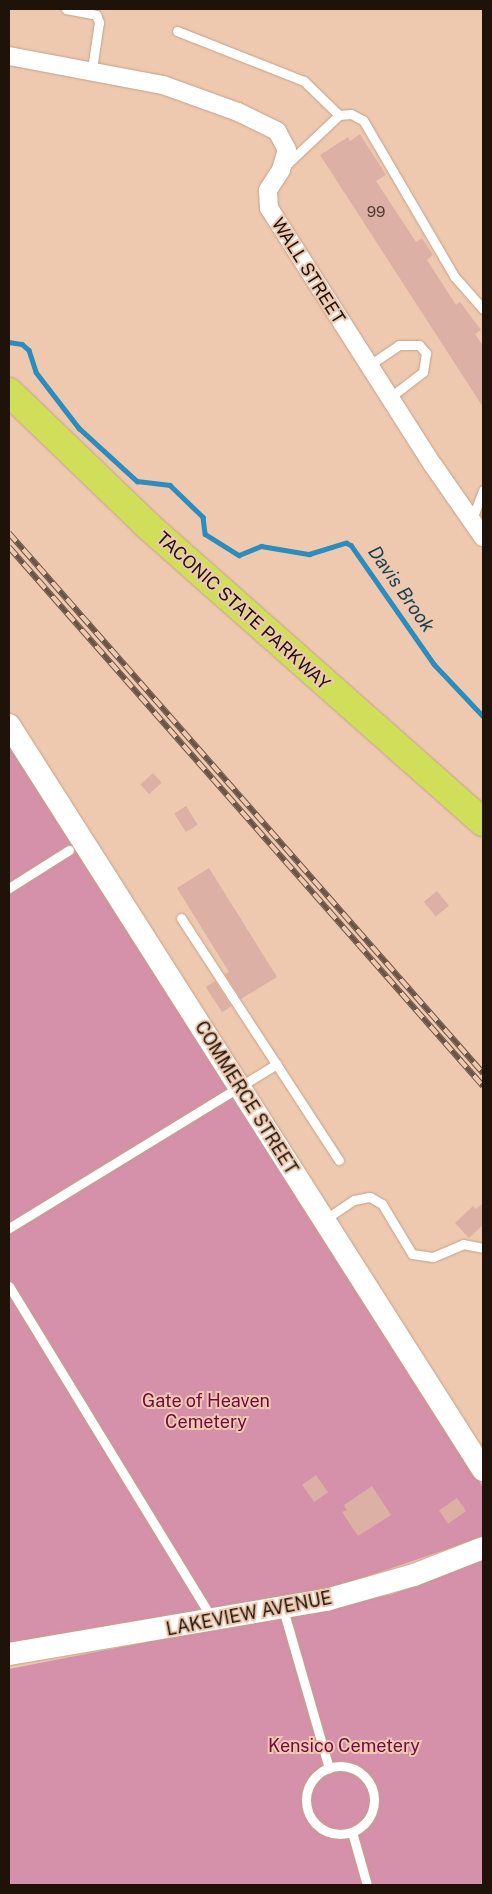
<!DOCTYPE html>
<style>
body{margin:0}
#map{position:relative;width:492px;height:1894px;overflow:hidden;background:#eec9b0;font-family:"Public Sans",sans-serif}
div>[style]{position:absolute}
.green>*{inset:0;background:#d590aa}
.stream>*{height:4.5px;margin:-2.25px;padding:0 2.25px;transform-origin:2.25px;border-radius:2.25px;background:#2c8dbd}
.building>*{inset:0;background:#dcb0a5;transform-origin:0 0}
.roads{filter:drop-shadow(0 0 1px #c5a189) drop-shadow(0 0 1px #c5a189)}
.service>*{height:9px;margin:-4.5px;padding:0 4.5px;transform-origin:4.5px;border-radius:4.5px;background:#fff}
.service>.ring{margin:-4.5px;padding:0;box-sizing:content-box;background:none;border:9px solid #fff;border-radius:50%}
.minor>*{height:18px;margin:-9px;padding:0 9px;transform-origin:9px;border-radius:9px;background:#fff}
.tertiary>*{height:22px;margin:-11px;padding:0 11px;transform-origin:11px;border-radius:11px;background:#fff}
.trunk>*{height:28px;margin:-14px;padding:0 14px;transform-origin:14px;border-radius:14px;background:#d0de5a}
.rail>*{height:5.5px;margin-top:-2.75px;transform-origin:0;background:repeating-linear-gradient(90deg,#eec9b0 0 11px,#6a5445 0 22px);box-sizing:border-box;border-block:1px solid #6a5445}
span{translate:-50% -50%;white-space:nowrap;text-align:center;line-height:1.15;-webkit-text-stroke:4px #eec9b0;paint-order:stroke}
.number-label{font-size:15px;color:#4e3a30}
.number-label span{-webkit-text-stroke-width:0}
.street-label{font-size:18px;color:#1f1209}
.park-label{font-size:18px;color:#730842}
.water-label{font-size:19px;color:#184055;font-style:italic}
.frame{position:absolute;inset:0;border:10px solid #1f1209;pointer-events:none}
</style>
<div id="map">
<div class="green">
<i style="clip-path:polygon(9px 740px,483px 1487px,483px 1537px,330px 1589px,9px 1644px)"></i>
<i style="clip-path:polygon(483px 1558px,483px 1885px,9px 1885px,9px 1669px,393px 1594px)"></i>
</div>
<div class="stream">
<i style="left:9px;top:342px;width:13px;rotate:9deg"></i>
<i style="left:22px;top:344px;width:9px;rotate:41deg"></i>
<i style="left:29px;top:350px;width:23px;rotate:72deg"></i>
<i style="left:36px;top:372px;width:71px;rotate:52.5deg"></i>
<i style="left:79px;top:428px;width:79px;rotate:42.4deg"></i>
<i style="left:137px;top:481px;width:33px;rotate:7deg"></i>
<i style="left:170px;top:485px;width:46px;rotate:44.1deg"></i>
<i style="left:203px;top:517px;width:17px;rotate:83deg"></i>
<i style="left:205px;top:534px;width:40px;rotate:32deg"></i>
<i style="left:239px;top:555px;width:24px;rotate:-22deg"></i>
<i style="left:261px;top:546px;width:49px;rotate:9.5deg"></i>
<i style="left:309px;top:554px;width:39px;rotate:-17deg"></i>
<i style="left:346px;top:543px;width:5px;rotate:22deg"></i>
<i style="left:351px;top:545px;width:145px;rotate:55.1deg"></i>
<i style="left:434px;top:664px;width:71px;rotate:46.7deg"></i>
</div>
<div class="building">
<i style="clip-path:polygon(360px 134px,386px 175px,376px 181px,416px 242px,422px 238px,433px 255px,427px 260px,456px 305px,460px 302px,481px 330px,475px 334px,483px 346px,483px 407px,320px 155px,348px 137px,350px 141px)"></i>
<i style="left:153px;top:773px;width:13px;height:17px;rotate:48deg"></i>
<i style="left:186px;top:806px;width:22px;height:14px;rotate:58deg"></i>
<i style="clip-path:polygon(209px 868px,277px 977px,241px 999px,225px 974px,229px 972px,177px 888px)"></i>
<i style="left:437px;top:891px;width:19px;height:17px;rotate:51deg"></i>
<i style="left:215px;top:981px;width:30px;height:11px;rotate:57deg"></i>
<i style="clip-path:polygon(483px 1203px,483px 1225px,469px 1238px,455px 1223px,473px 1206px,476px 1209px)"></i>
<i style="left:316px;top:1475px;width:21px;height:17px;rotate:55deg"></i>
<i style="clip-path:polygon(372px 1486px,391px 1515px,358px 1536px,342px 1512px,347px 1510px,344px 1505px)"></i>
<i style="left:457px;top:1498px;width:16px;height:22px;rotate:55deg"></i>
</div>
<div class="roads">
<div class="service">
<i style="left:66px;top:9px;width:31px;rotate:11deg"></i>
<i style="left:96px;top:15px;width:8px;rotate:67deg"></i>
<i style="left:99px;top:22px;width:48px;rotate:98.5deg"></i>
<i style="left:177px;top:31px;width:136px;rotate:21.5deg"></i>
<i style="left:304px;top:81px;width:49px;rotate:44.2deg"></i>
<i style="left:285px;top:166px;width:74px;rotate:-43.4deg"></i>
<i style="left:339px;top:115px;width:12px;rotate:-5deg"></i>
<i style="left:351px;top:114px;width:13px;rotate:27deg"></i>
<i style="left:363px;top:120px;width:181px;rotate:59.7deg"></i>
<i style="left:454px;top:276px;width:44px;rotate:48.7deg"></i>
<i style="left:368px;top:366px;width:37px;rotate:-34deg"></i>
<i style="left:399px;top:345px;width:20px"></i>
<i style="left:419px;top:345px;width:11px;rotate:49deg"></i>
<i style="left:426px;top:353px;width:19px;rotate:99deg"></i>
<i style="left:423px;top:372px;width:43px;rotate:142.6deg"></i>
<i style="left:472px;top:519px;width:31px;rotate:-69deg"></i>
<i style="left:9px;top:888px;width:71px;rotate:-32.3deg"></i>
<i style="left:181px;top:918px;width:289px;rotate:56.9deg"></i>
<i style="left:324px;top:1220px;width:36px;rotate:-34deg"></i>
<i style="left:354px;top:1200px;width:16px;rotate:-11deg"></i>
<i style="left:370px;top:1197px;width:14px;rotate:30deg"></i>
<i style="left:382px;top:1204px;width:58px;rotate:59deg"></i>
<i style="left:412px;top:1254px;width:21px;rotate:8deg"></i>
<i style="left:433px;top:1257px;width:33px;rotate:-23deg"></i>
<i style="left:463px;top:1244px;width:20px;rotate:11deg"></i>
<i style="left:9px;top:1228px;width:314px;rotate:-31.5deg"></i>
<i style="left:9px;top:1286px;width:390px;rotate:58.6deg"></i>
<i style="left:283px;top:1609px;width:166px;rotate:73.9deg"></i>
<i class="ring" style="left:306px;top:1766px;width:59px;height:59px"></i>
<i style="left:352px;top:1832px;width:55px;rotate:74.2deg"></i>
</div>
<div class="minor">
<i style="left:9px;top:56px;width:157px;rotate:10.7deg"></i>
<i style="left:163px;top:85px;width:80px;rotate:19.8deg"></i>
<i style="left:238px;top:112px;width:43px;rotate:26deg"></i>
<i style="left:277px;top:131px;width:21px;rotate:62deg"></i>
<i style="left:287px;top:150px;width:21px;rotate:107deg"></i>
<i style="left:281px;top:170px;width:24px;rotate:123deg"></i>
<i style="left:268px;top:190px;width:18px;rotate:87deg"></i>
<i style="left:269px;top:208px;width:305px;rotate:57.5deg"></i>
<i style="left:433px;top:465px;width:88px;rotate:55.2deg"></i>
</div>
<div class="tertiary">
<i style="left:9px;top:725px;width:883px;rotate:57.53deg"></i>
<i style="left:9px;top:1654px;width:322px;rotate:-9.7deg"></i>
<i style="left:326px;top:1600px;width:91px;rotate:-15.9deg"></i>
<i style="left:414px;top:1575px;width:74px;rotate:-21.4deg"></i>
</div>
<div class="trunk">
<i style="left:9px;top:392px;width:192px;rotate:43.9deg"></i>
<i style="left:147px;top:525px;width:448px;rotate:41.5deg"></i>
</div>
</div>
<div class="rail">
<i style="left:9px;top:533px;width:719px;rotate:48.72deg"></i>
<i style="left:9px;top:547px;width:718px;rotate:48.67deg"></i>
</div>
<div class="number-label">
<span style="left:376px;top:212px">99</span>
</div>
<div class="street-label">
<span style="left:308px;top:271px;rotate:58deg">WALL STREET</span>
<span style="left:243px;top:611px;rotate:42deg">TACONIC STATE PARKWAY</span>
<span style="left:246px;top:1098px;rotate:58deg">COMMERCE STREET</span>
<span style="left:249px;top:1614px;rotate:-11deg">LAKEVIEW AVENUE</span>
</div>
<div class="park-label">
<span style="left:206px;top:1412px">Gate of Heaven<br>Cemetery</span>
<span style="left:344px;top:1746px">Kensico Cemetery</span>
</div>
<div class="water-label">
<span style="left:401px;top:589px;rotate:55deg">Davis Brook</span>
</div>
<div class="frame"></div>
</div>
